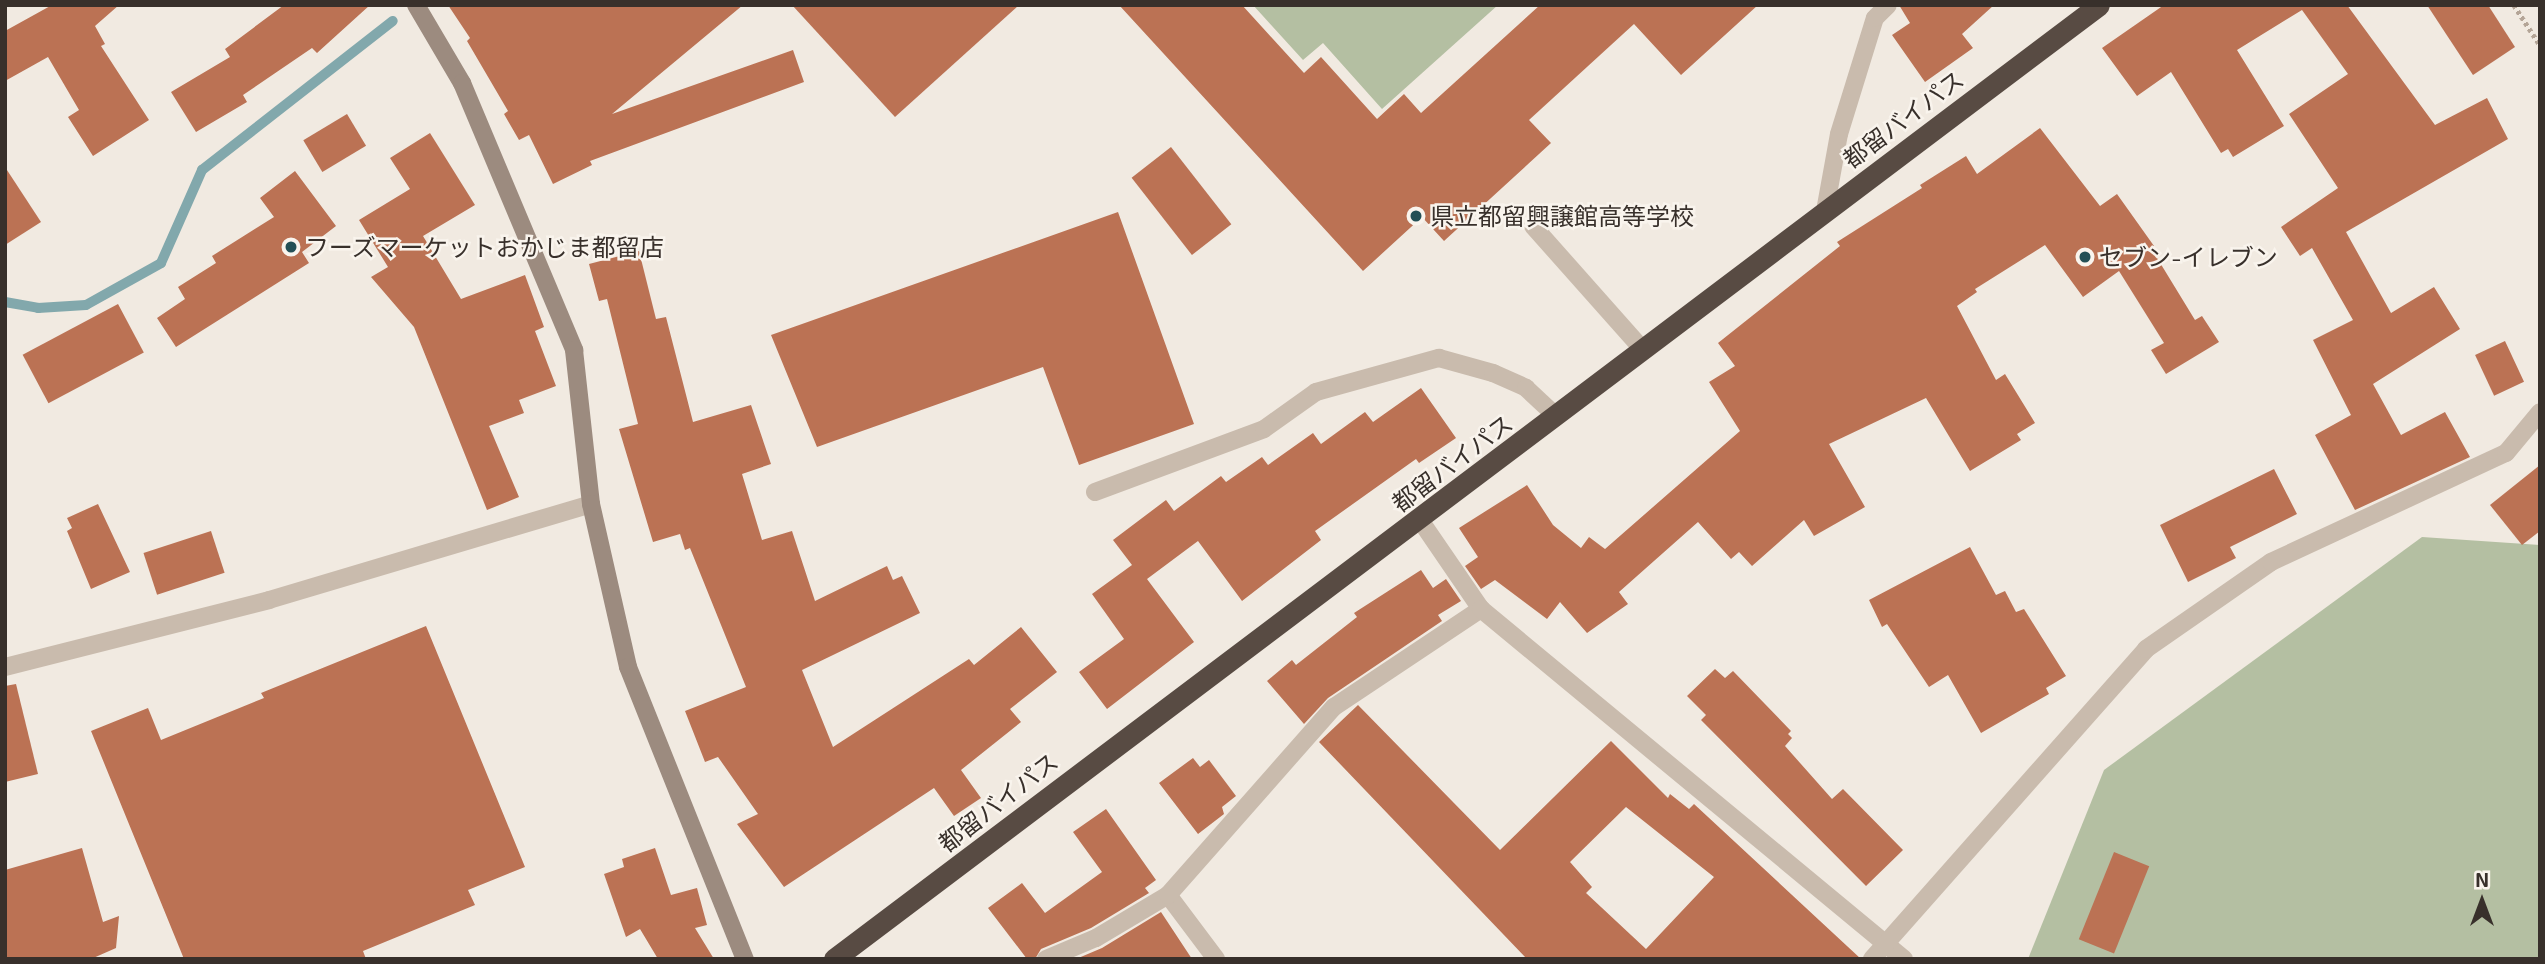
<!DOCTYPE html>
<meta charset="utf-8">
<style>
body{margin:0}
#map{position:relative;width:2545px;height:964px;overflow:hidden;background:#f1eae1;font-family:"Exo 2","Noto Sans JP",sans-serif}
div>[style]{position:absolute}
.green>*{inset:0;background:#b4bfa2}
.stream>*{height:10px;margin:-5px;padding:0 5px;transform-origin:5px;border-radius:5px;background:#82a8ac}
.building>*{inset:0;background:#bb7254;transform-origin:0 0}
.path>*{height:4.5px;margin-top:-2.25px;transform-origin:0;background:repeating-linear-gradient(90deg,#b4a597 0 3.5px,transparent 0 7px)}
.lane>*{height:18px;margin:-9px;padding:0 9px;transform-origin:9px;border-radius:9px;background:#c9bbad}
.street>*{height:18px;margin:-9px;padding:0 9px;transform-origin:9px;border-radius:9px;background:#c9bbad}
.secondary>*{height:18px;margin:-9px;padding:0 9px;transform-origin:9px;border-radius:9px;background:#9c8b7f}
.highway>*{height:21px;margin:-10.5px;padding:0 10.5px;transform-origin:10.5px;border-radius:10.5px;background:#584b43}
.dots>*{width:19px;height:19px;translate:-50% -50%;box-sizing:border-box;border:4px solid #f9f4ed;border-radius:50%}
span{translate:-50% -50%;white-space:nowrap;text-align:center;line-height:1.15;-webkit-text-stroke:5px #f9f4ed;paint-order:stroke}
.street-label{font-size:24px;color:#38302b}
.poi-label{font-size:24px;color:#38302b}
.left{translate:0 -50%;text-align:left}
.frame{position:absolute;inset:0;border:7px solid #38302b;pointer-events:none}
.north{position:absolute;left:2447px;top:866px;width:70px;height:70px;-webkit-text-stroke:5px #f9f4ed;paint-order:stroke;rotate:0deg;font-size:19px;font-weight:700;line-height:28px;text-align:center;color:#38302b}
.north::after{content:'';display:block;margin:auto;width:24px;height:32px;background:#38302b;clip-path:polygon(50% 0,100% 100%,50% 72%,0 100%)}
</style>
<div id="map">
<div class="green">
<i style="clip-path:polygon(1253px 5px,1498px 5px,1382px 109px,1323px 43px,1303px 60px)"></i>
<i style="clip-path:polygon(2422px 537px,2540px 545px,2540px 959px,2028px 959px,2104px 770px)"></i>
</div>
<div class="stream">
<i style="left:5px;top:302px;width:34px;rotate:10deg"></i>
<i style="left:38px;top:308px;width:48px;rotate:-3.6deg"></i>
<i style="left:86px;top:305px;width:86px;rotate:-29.2deg"></i>
<i style="left:161px;top:263px;width:102px;rotate:-66.2deg"></i>
<i style="left:202px;top:170px;width:242px;rotate:-38deg"></i>
</div>
<div class="building">
<i style="clip-path:polygon(52px 5px,119px 5px,95px 26px,105px 44px,101px 46px,149px 120px,93px 156px,68px 117px,79px 110px,48px 57px,5px 81px,5px 31px)"></i>
<i style="clip-path:polygon(284px 5px,370px 5px,317px 53px,312px 48px,243px 95px,247px 102px,196px 132px,171px 92px,230px 57px,225px 49px)"></i>
<i style="clip-path:polygon(448px 5px,743px 5px,612px 114px,793px 50px,804px 82px,590px 161px,592px 165px,553px 184px,529px 135px,519px 140px,504px 114px,508px 111px,467px 41px,470px 38px)"></i>
<i style="clip-path:polygon(792px 5px,1019px 5px,895px 117px)"></i>
<i style="clip-path:polygon(1119px 5px,1242px 5px,1304px 73px,1321px 57px,1377px 119px,1404px 94px,1421px 113px,1540px 5px,1758px 5px,1681px 75px,1634px 24px,1529px 120px,1551px 143px,1444px 241px,1422px 217px,1363px 271px)"></i>
<i style="clip-path:polygon(1899px 5px,1994px 5px,1962px 34px,1973px 48px,1925px 82px,1892px 35px,1910px 23px)"></i>
<i style="clip-path:polygon(2164px 5px,2347px 5px,2435px 125px,2487px 98px,2508px 139px,2346px 232px,2391px 313px,2434px 287px,2460px 329px,2373px 384px,2401px 435px,2445px 412px,2470px 457px,2355px 510px,2315px 435px,2351px 415px,2313px 340px,2353px 320px,2312px 248px,2300px 256px,2281px 227px,2338px 188px,2289px 114px,2348px 74px,2302px 10px,2237px 50px,2284px 126px,2233px 157px,2228px 149px,2221px 153px,2171px 72px,2137px 96px,2102px 48px)"></i>
<i style="clip-path:polygon(2427px 5px,2488px 5px,2515px 47px,2473px 75px)"></i>
<i style="left:347px;top:114px;width:37px;height:51px;rotate:59deg"></i>
<i style="clip-path:polygon(2040px 128px,2100px 206px,2117px 194px,2154px 246px,2151px 248px,2195px 320px,2202px 316px,2219px 342px,2166px 374px,2151px 350px,2164px 343px,2119px 271px,2083px 297px,2045px 245px,1975px 289px,1977px 292px,1957px 306px,1996px 380px,2005px 374px,2035px 423px,2017px 434px,2021px 440px,1970px 471px,1926px 398px,1829px 444px,1865px 507px,1814px 536px,1804px 520px,1752px 566px,1739px 552px,1731px 559px,1698px 522px,1619px 592px,1628px 604px,1587px 633px,1560px 602px,1547px 619px,1495px 580px,1481px 589px,1465px 566px,1478px 557px,1459px 528px,1527px 485px,1553px 525px,1581px 548px,1589px 537px,1605px 549px,1740px 431px,1709px 382px,1735px 366px,1718px 343px,1840px 246px,1837px 242px,1922px 188px,1920px 185px,1966px 156px,1977px 174px)"></i>
<i style="clip-path:polygon(430px 133px,475px 205px,423px 236px,461px 299px,525px 275px,544px 327px,535px 331px,556px 386px,519px 400px,524px 413px,489px 426px,519px 497px,487px 510px,414px 327px,371px 277px,388px 267px,359px 220px,410px 189px,390px 158px)"></i>
<i style="left:1171px;top:147px;width:98px;height:50px;rotate:52deg"></i>
<i style="clip-path:polygon(5px 167px,41px 222px,5px 245px)"></i>
<i style="clip-path:polygon(295px 171px,336px 226px,302px 252px,309px 263px,176px 347px,157px 318px,185px 299px,178px 287px,216px 263px,212px 256px,274px 217px,260px 198px)"></i>
<i style="clip-path:polygon(1118px 212px,1194px 424px,1079px 465px,1043px 367px,817px 447px,771px 335px)"></i>
<i style="clip-path:polygon(639px 251px,656px 319px,666px 317px,693px 422px,751px 405px,771px 464px,742px 474px,762px 540px,792px 531px,815px 601px,887px 566px,893px 580px,902px 576px,920px 613px,802px 670px,833px 747px,969px 659px,974px 665px,1021px 627px,1057px 672px,1010px 709px,1021px 722px,961px 770px,981px 798px,954px 816px,934px 788px,784px 887px,737px 824px,758px 814px,718px 757px,705px 762px,685px 711px,746px 687px,690px 548px,685px 550px,680px 534px,653px 542px,619px 429px,638px 424px,607px 299px,599px 301px,589px 264px)"></i>
<i style="left:118px;top:304px;width:55px;height:108px;rotate:62deg"></i>
<i style="left:2505px;top:341px;width:45px;height:33px;rotate:65deg"></i>
<i style="clip-path:polygon(1421px 388px,1456px 438px,1419px 463px,1416px 459px,1315px 531px,1321px 540px,1242px 601px,1198px 541px,1147px 579px,1194px 642px,1107px 709px,1079px 672px,1124px 639px,1092px 594px,1132px 565px,1113px 540px,1166px 500px,1174px 511px,1221px 476px,1226px 482px,1262px 457px,1268px 465px,1313px 433px,1321px 444px,1365px 412px,1373px 422px)"></i>
<i style="clip-path:polygon(2540px 465px,2540px 531px,2522px 545px,2490px 505px)"></i>
<i style="clip-path:polygon(2274px 469px,2297px 514px,2230px 547px,2236px 558px,2188px 582px,2160px 525px)"></i>
<i style="clip-path:polygon(98px 504px,130px 572px,91px 589px,67px 531px,72px 528px,67px 518px)"></i>
<i style="left:211px;top:531px;width:44px;height:71px;rotate:72deg"></i>
<i style="clip-path:polygon(1970px 547px,1996px 595px,2005px 591px,2016px 612px,2024px 609px,2066px 676px,2046px 688px,2049px 694px,1981px 733px,1948px 675px,1929px 687px,1887px 624px,1882px 627px,1869px 600px)"></i>
<i style="clip-path:polygon(1421px 570px,1433px 588px,1446px 579px,1461px 601px,1438px 615px,1442px 621px,1328px 698px,1304px 724px,1267px 681px,1292px 660px,1296px 665px,1357px 617px,1354px 613px)"></i>
<i style="clip-path:polygon(426px 626px,525px 867px,468px 890px,475px 905px,363px 951px,366px 959px,184px 959px,91px 731px,148px 708px,161px 740px,264px 698px,261px 693px)"></i>
<i style="clip-path:polygon(1715px 669px,1725px 678px,1733px 671px,1791px 731px,1788px 734px,1792px 738px,1785px 746px,1832px 799px,1843px 789px,1903px 850px,1866px 886px,1701px 720px,1706px 715px,1687px 696px)"></i>
<i style="clip-path:polygon(16px 684px,38px 774px,5px 782px,5px 686px)"></i>
<i style="clip-path:polygon(evenodd,1358px 705px,1500px 850px,1611px 741px,1668px 798px,1670px 794px,1689px 809px,1694px 804px,1861px 959px,1527px 959px,1319px 742px,1358px 705px,1626px 807px,1714px 877px,1646px 949px,1586px 893px,1592px 887px,1570px 862px,1626px 807px)"></i>
<i style="clip-path:polygon(1193px 758px,1200px 767px,1209px 760px,1236px 796px,1222px 807px,1224px 814px,1198px 834px,1159px 783px)"></i>
<i style="clip-path:polygon(1106px 809px,1156px 880px,1145px 888px,1149px 893px,1091px 928px,1041px 949px,1035px 959px,1027px 959px,988px 908px,1022px 883px,1045px 913px,1102px 872px,1073px 832px)"></i>
<i style="clip-path:polygon(82px 848px,103px 922px,119px 916px,116px 948px,91px 959px,5px 959px,5px 870px)"></i>
<i style="clip-path:polygon(655px 848px,671px 895px,697px 888px,707px 925px,695px 928px,714px 959px,658px 959px,640px 929px,626px 937px,604px 874px,624px 867px,622px 859px)"></i>
<i style="left:2114px;top:852px;width:38px;height:94px;rotate:22deg"></i>
<i style="clip-path:polygon(1161px 912px,1192px 959px,1076px 959px,1102px 948px)"></i>
</div>
<div class="path">
<i style="left:2514px;top:5px;width:48px;rotate:57deg"></i>
</div>
<div class="lane">
<i style="left:1825px;top:211px;width:78px;rotate:-79.7deg"></i>
<i style="left:1839px;top:134px;width:121px;rotate:-72.8deg"></i>
<i style="left:1875px;top:18px;width:18px;rotate:-45deg"></i>
<i style="left:1533px;top:226px;width:166px;rotate:48.4deg"></i>
<i style="left:1095px;top:492px;width:180px;rotate:-20.4deg"></i>
<i style="left:1264px;top:429px;width:64px;rotate:-35.4deg"></i>
<i style="left:1316px;top:392px;width:128px;rotate:-15.5deg"></i>
<i style="left:1439px;top:358px;width:56px;rotate:15.5deg"></i>
<i style="left:1493px;top:373px;width:36px;rotate:24deg"></i>
<i style="left:1526px;top:388px;width:41px;rotate:43deg"></i>
<i style="left:1168px;top:895px;width:80px;rotate:53.1deg"></i>
<i style="left:1046px;top:959px;width:54px;rotate:-22.8deg"></i>
<i style="left:1096px;top:938px;width:84px;rotate:-30.8deg"></i>
<i style="left:1168px;top:895px;width:251px;rotate:-48.6deg"></i>
<i style="left:1334px;top:707px;width:177px;rotate:-33.7deg"></i>
</div>
<div class="street">
<i style="left:1420px;top:520px;width:108px;rotate:55.6deg"></i>
<i style="left:1481px;top:609px;width:549px;rotate:39.61deg"></i>
<i style="left:5px;top:667px;width:272px;rotate:-14.2deg"></i>
<i style="left:269px;top:600px;width:336px;rotate:-16.6deg"></i>
<i style="left:1872px;top:959px;width:414px;rotate:-48.5deg"></i>
<i style="left:2146px;top:649px;width:152px;rotate:-34.8deg"></i>
<i style="left:2271px;top:562px;width:259px;rotate:-24.9deg"></i>
<i style="left:2506px;top:453px;width:53px;rotate:-50.3deg"></i>
</div>
<div class="secondary">
<i style="left:416px;top:5px;width:91px;rotate:59.5deg"></i>
<i style="left:462px;top:83px;width:290px;rotate:67.2deg"></i>
<i style="left:574px;top:350px;width:155px;rotate:83.7deg"></i>
<i style="left:591px;top:504px;width:167px;rotate:77.2deg"></i>
<i style="left:628px;top:667px;width:315px;rotate:68.2deg"></i>
</div>
<div class="highway">
<i style="left:834px;top:959px;width:1584px;rotate:-37.02deg"></i>
</div>
<div class="dots">
<i style="left:1416px;top:216px;background:#245056"></i>
<i style="left:291px;top:247px;background:#245056"></i>
<i style="left:2085px;top:257px;background:#245056"></i>
</div>
<div class="street-label">
<span style="left:1903px;top:119px;rotate:-37deg">都留バイパス</span>
<span style="left:1452px;top:463px;rotate:-37deg">都留バイパス</span>
<span style="left:998px;top:802px;rotate:-38deg">都留バイパス</span>
</div>
<div class="poi-label">
<span class="left" style="left:1430px;top:216px">県立都留興譲館高等学校</span>
<span class="left" style="left:305px;top:247px">フーズマーケットおかじま都留店</span>
<span class="left" style="left:2099px;top:257px">セブン-イレブン</span>
</div>
<div class="frame"></div>
<div class="north">N</div>
</div>
